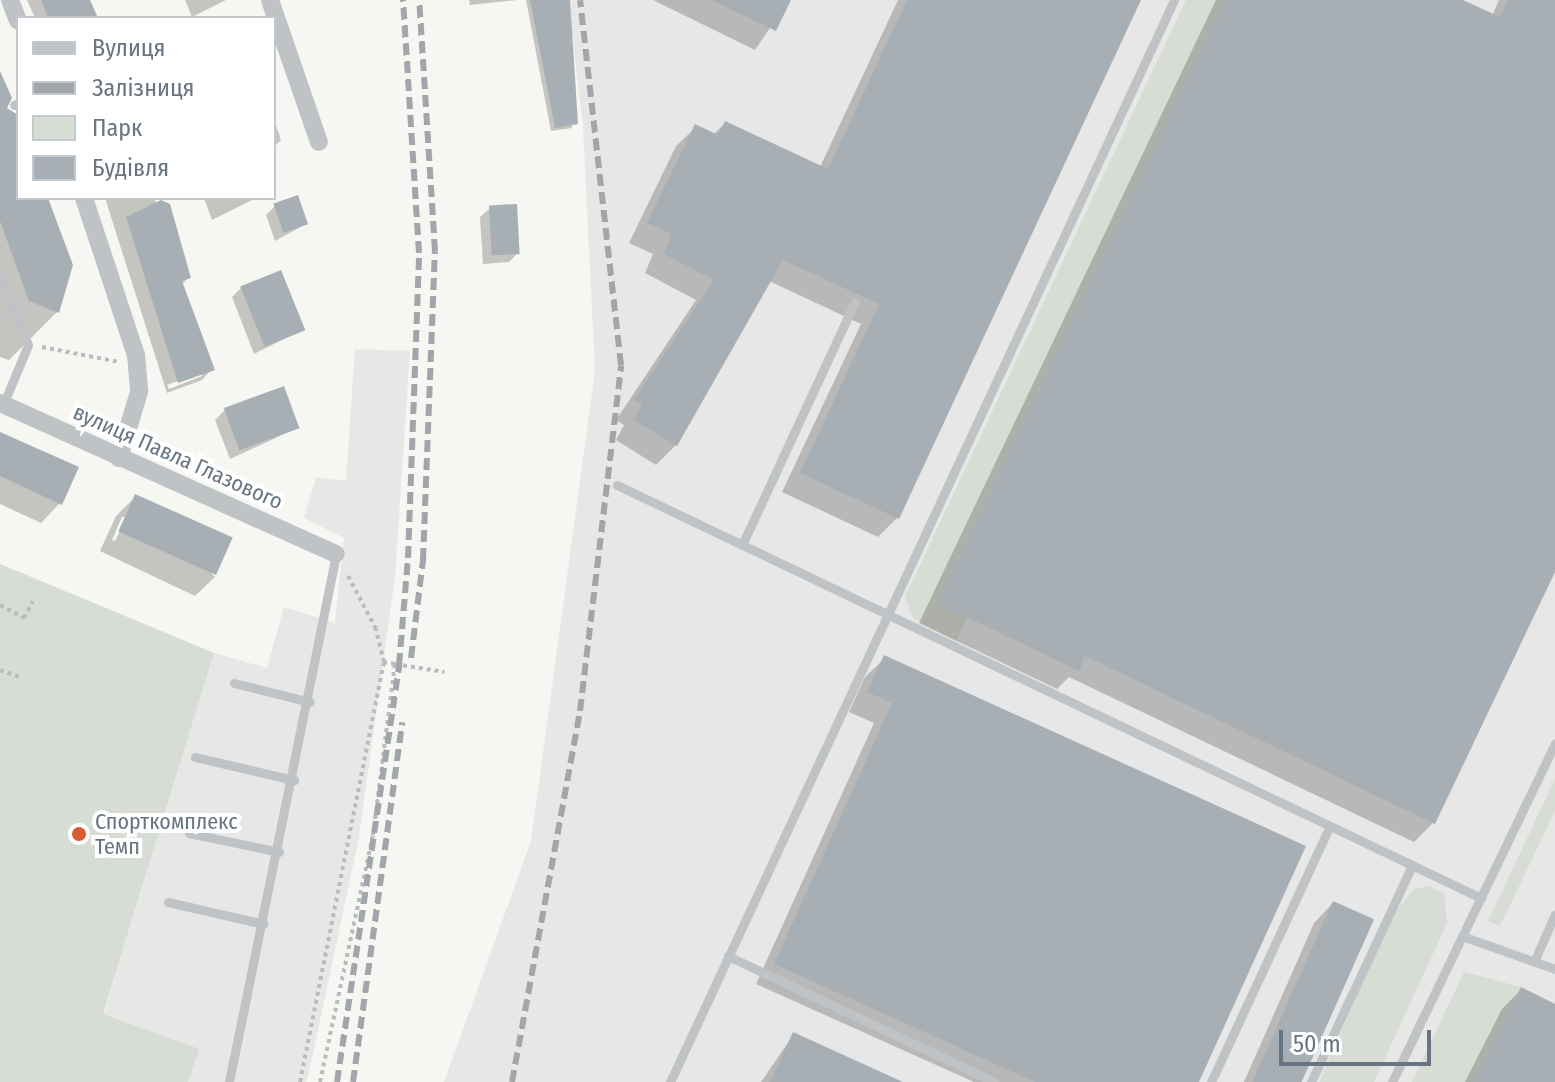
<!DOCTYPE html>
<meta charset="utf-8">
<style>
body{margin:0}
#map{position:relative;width:1555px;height:1082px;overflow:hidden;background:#f6f6f2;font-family:"Fira Sans Condensed",sans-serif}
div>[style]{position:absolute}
.built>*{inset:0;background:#e6e7e6}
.green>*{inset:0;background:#d7dcd4}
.shadow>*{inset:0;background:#0003}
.building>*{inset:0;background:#a8afb4;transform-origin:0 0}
.path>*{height:4px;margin-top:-2px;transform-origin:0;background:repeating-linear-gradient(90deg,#b9bcbe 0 4px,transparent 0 8px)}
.lane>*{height:9px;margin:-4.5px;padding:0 4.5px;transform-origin:4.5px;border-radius:4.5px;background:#bfc3c6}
.street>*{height:18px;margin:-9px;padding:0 9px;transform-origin:9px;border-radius:9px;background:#bfc3c6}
.rail>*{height:6px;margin-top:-3px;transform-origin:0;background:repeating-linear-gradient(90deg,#a1a6ab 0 12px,transparent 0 18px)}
.dots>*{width:22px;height:22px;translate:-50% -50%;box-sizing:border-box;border:4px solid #fff;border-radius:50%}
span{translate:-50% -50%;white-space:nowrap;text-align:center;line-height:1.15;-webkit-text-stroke:8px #fff;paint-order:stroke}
.street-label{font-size:22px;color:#677582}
.poi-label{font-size:22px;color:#677582}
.left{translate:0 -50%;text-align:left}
.legend{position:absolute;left:16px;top:16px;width:260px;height:184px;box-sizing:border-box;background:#fff;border:2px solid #c2c8cd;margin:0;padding:10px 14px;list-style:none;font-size:24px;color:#677582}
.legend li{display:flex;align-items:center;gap:16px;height:40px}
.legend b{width:40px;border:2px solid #c2c8cd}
.scale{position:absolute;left:1279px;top:1030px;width:152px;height:36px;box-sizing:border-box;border:4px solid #677582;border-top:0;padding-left:10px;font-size:24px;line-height:28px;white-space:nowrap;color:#677582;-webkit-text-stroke:6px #fff;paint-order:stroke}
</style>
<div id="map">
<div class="built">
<i style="clip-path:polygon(568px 0,1555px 0,1555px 1082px,444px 1082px,531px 841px,595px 371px,583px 127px)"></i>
<i style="clip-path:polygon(355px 349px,410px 351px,395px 577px,359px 837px,310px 1068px,306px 1082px,188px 1082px,103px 1015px,214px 653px,267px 668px,284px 607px,335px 623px,344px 538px,304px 518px,316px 477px,346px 481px)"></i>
</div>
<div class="green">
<i style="clip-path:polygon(1186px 0,1225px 0,937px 602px,967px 617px,956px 642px,913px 618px,905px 597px)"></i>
<i style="clip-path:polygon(0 564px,214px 653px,103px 1014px,199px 1049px,188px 1082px,0 1082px)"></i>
<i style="clip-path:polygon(1555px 779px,1555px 811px,1500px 926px,1488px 921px)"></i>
<i style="clip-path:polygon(1428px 886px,1444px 893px,1447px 923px,1374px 1082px,1319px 1082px,1392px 916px,1414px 889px)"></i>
<i style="clip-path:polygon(1464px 972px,1521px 987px,1473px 1082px,1412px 1082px)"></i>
</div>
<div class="shadow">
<i style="clip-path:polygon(27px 0,84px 0,93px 18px,35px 18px)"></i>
<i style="clip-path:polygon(185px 0,226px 0,192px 17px)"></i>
<i style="clip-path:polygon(469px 0,518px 0,470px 5px)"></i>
<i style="clip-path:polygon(526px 0,564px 0,572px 128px,551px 131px)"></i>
<i style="clip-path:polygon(653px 0,789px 0,755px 50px)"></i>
<i style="clip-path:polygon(898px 0,1138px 0,898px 517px,878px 537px,782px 492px,861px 324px,769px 281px,676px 445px,656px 465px,616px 440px,624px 425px,616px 420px,696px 300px,645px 273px,653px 254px,629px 243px,676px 146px,696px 127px,713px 135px,725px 123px,820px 167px)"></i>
<i style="clip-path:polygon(1216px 0,1459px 0,1492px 16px,1499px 0,1555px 0,1555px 567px,1433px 823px,1414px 842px,1069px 677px,1057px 689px,919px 623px)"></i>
<i style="clip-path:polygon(0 71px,4px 109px,18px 121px,18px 198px,46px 198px,57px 312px,9px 360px,0 357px)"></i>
<i style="clip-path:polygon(274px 119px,281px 140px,274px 147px)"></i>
<i style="clip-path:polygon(evenodd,105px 198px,154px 198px,189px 277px,181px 285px,212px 369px,202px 380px,167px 393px,105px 198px,202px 372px,202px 376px,169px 389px,167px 385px,202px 372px)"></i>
<i style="clip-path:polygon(204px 198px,254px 198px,254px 199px,212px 220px)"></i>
<i style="clip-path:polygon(275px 206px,306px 224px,275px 241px,266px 215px)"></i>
<i style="clip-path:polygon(490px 208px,518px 253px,509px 262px,483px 264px,480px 217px)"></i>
<i style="clip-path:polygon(241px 288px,302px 330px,254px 354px,232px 297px)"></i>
<i style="clip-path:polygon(225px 410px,297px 428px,230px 459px,215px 420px)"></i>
<i style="clip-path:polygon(0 434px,60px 503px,41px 523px,0 504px)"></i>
<i style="clip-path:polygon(evenodd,136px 496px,215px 577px,195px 596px,100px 551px,116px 516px,136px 496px,122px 517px,127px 517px,115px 541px,112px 540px,122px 517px)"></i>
<i style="clip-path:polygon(885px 658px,1197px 1082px,974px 1082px,756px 984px,874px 723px,849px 712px,865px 677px)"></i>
<i style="clip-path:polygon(1333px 903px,1300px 1082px,1244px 1082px,1314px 923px)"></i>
<i style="clip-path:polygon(1521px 990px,1555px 1007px,1555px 1082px,1465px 1082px,1502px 1009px)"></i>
<i style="clip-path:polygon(794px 1034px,898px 1082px,761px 1082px)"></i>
</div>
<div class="building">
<i style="clip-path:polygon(41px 0,90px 0,98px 18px,48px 18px)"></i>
<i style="clip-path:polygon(530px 0,570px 0,578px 124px,555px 128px)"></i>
<i style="clip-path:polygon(712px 0,791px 0,776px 31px)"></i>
<i style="clip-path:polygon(907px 0,1141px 0,899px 519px,800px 473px,879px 304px,783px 260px,677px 446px,634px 420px,642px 405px,634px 400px,714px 280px,664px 254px,671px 234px,647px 223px,695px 124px,718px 135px,725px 121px,828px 169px)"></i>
<i style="clip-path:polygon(1225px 0,1463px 0,1500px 17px,1508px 0,1555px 0,1555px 572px,1435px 824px,1085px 656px,1079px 671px,937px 603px)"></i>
<i style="clip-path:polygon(0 71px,12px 98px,7px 108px,18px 115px,18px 198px,48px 198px,73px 265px,59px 313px,29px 301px,0 221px)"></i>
<i style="left:298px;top:195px;width:31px;height:26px;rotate:71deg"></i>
<i style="clip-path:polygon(161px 200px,170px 204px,191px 278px,182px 281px,215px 370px,178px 383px,126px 217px)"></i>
<i style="left:517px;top:204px;width:50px;height:28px;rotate:87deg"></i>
<i style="left:281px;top:270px;width:65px;height:44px;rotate:68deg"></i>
<i style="left:284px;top:386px;width:45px;height:64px;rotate:70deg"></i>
<i style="clip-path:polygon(0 432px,79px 467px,62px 505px,0 476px)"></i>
<i style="left:135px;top:494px;width:107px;height:41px;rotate:24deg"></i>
<i style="clip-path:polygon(884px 655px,1306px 846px,1199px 1082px,1035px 1082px,774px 964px,892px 703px,867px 692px)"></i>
<i style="left:1333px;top:901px;width:45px;height:198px;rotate:24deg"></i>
<i style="clip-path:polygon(1521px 987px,1555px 1004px,1555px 1082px,1473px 1082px)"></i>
<i style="clip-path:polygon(793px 1032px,903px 1082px,770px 1082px)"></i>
</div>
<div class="path">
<i style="left:42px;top:347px;width:78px;rotate:11deg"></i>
<i style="left:0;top:605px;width:27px;rotate:28deg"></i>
<i style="left:24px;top:618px;width:19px;rotate:-62deg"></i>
<i style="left:395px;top:664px;width:50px;rotate:9.3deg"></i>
<i style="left:0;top:670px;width:20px;rotate:20deg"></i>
<i style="left:300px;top:1082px;width:428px;rotate:-78.7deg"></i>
<i style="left:384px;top:662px;width:34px;rotate:-104deg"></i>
<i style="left:376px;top:629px;width:62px;rotate:-117.8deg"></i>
<i style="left:320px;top:1082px;width:253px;rotate:-77.9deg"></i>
<i style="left:373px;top:835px;width:172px;rotate:-82.7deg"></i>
<i style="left:395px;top:664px;width:11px;rotate:-170deg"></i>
</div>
<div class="lane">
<i style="left:14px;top:105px;width:4px;rotate:-27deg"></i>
<i style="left:0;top:276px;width:74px;rotate:67.9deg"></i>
<i style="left:28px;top:345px;width:65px;rotate:112.6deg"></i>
<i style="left:617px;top:485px;width:958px;rotate:25.55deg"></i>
<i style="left:742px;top:545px;width:268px;rotate:-65.1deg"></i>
<i style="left:234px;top:683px;width:78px;rotate:14deg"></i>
<i style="left:195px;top:757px;width:102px;rotate:13.1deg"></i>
<i style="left:189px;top:833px;width:92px;rotate:11.9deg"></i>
<i style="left:168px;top:902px;width:98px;rotate:12.9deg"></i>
<i style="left:1462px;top:936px;width:99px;rotate:19.5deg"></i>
<i style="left:728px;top:956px;width:295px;rotate:25.3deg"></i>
<i style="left:1534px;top:962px;width:52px;rotate:-66.4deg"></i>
<i style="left:229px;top:1082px;width:539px;rotate:-78.54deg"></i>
<i style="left:670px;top:1082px;width:1194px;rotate:-65.02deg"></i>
<i style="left:1211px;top:1082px;width:282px;rotate:-65.1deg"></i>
<i style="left:1311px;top:1082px;width:239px;rotate:-65deg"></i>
<i style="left:1392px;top:1082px;width:376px;rotate:-64.3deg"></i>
</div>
<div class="street">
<i style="left:10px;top:0;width:22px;rotate:69deg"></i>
<i style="left:270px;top:0;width:150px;rotate:71deg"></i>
<i style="left:84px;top:198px;width:165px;rotate:71.7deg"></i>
<i style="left:136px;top:355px;width:37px;rotate:85deg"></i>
<i style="left:139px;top:392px;width:69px;rotate:106.9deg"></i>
<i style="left:0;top:403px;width:368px;rotate:24.2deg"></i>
</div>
<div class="rail">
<i style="left:411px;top:658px;width:99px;rotate:-83deg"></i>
<i style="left:423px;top:560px;width:309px;rotate:-87.8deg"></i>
<i style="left:435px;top:251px;width:252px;rotate:-93.6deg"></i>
<i style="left:337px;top:1082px;width:422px;rotate:-81.5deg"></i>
<i style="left:399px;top:665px;width:107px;rotate:-85.2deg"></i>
<i style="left:408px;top:558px;width:305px;rotate:-87.9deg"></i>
<i style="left:419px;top:253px;width:254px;rotate:-93.6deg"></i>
<i style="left:353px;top:1082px;width:363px;rotate:-82.2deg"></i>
<i style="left:512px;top:1082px;width:377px;rotate:-79.6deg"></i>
<i style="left:580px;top:711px;width:348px;rotate:-83.2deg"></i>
<i style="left:621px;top:365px;width:367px;rotate:-96.4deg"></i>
</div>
<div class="dots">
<i style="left:79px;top:834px;background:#d85b31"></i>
</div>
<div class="street-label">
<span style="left:178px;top:457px;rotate:24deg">вулиця Павла Глазового</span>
</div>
<div class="poi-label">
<span class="left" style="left:95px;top:834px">Спорткомплекс<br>Темп</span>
</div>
<ul class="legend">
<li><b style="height:10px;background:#bfc3c6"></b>Вулиця</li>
<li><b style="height:10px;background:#a1a6ab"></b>Залізниця</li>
<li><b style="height:22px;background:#d7dcd4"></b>Парк</li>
<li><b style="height:22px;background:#a8afb4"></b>Будівля</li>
</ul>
<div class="scale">50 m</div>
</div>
